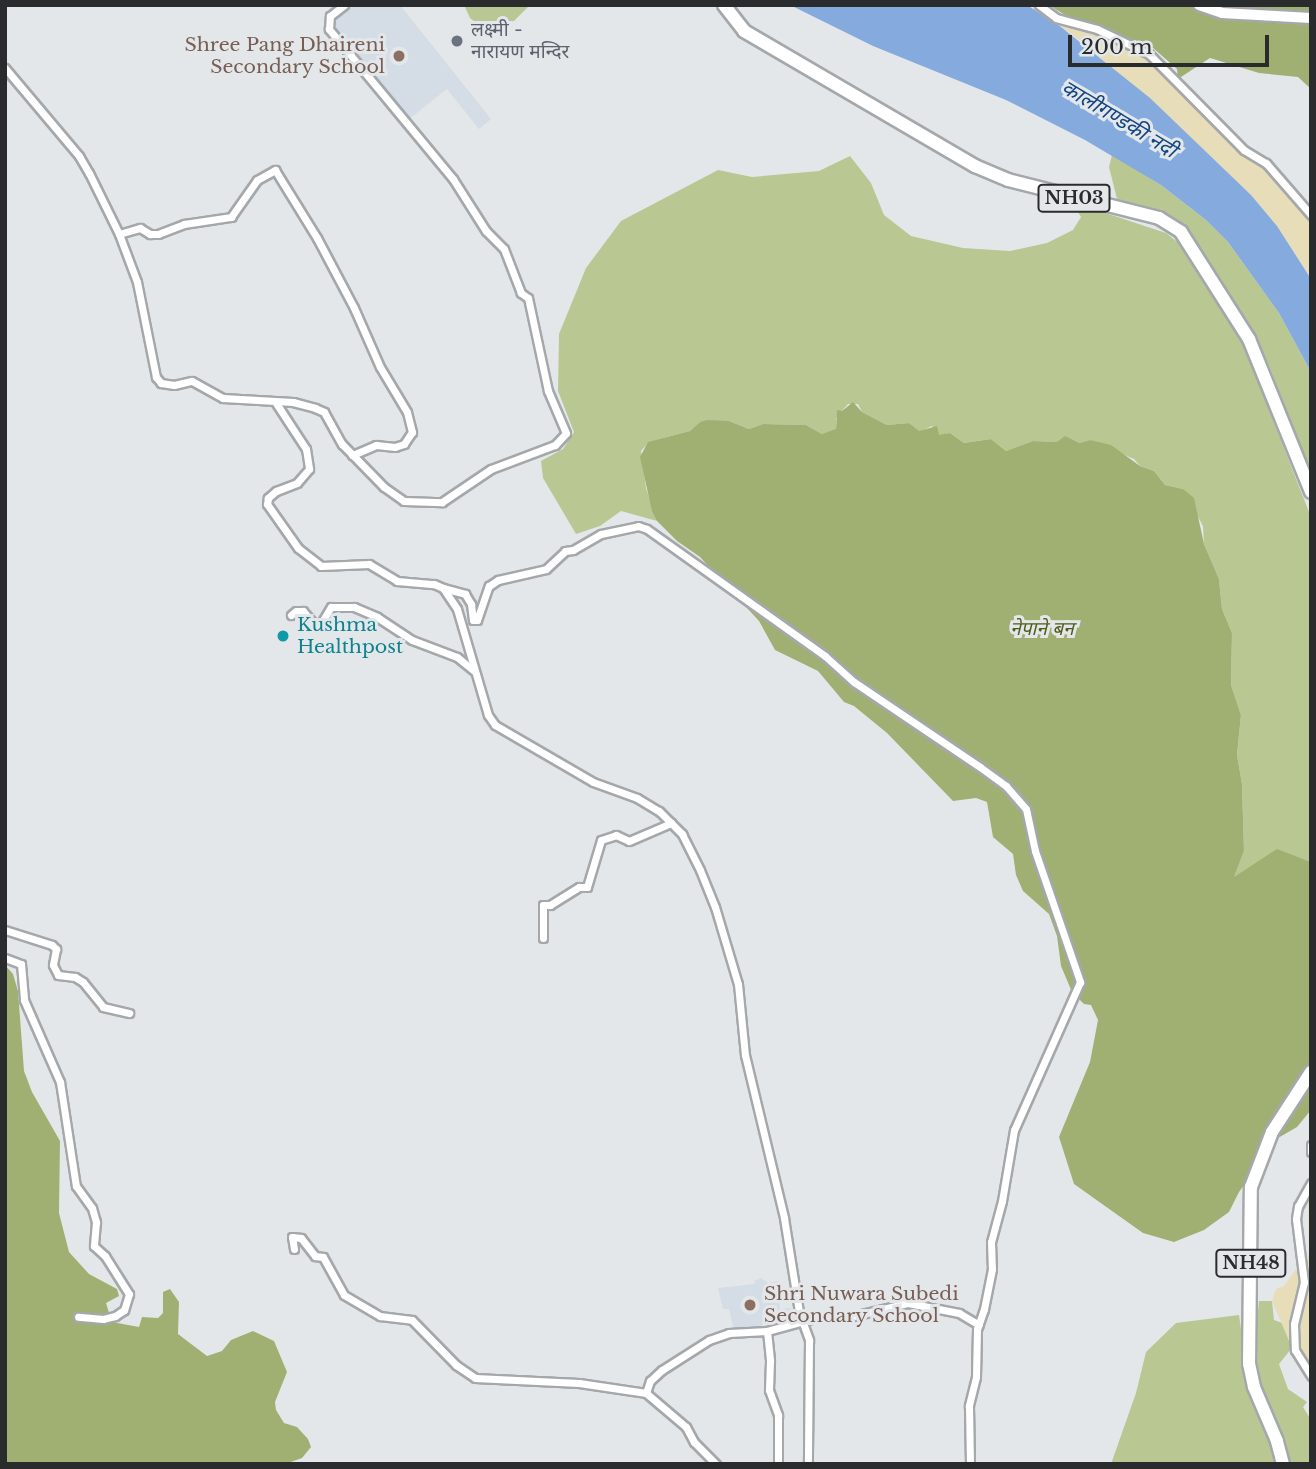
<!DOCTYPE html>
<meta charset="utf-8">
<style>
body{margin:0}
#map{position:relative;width:1316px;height:1469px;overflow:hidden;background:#e4e7ea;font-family:"Libre Baskerville","Noto Sans Devanagari",serif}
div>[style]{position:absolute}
.built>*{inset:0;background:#d4dce5}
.green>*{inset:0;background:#b9c793}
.forest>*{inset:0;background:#a0b073}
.sand>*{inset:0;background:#e7ddb8}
.water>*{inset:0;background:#85abde}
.roads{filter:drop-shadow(2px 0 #a5a8ab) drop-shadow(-2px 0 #a5a8ab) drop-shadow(0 2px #a5a8ab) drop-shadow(0 -2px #a5a8ab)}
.street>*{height:7px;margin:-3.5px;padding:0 3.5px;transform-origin:3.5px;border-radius:3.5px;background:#fff}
.secondary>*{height:10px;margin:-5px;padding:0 5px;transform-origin:5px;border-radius:5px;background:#fff}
.highway>*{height:12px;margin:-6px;padding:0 6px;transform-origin:6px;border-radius:6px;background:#fff}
.dots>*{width:19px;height:19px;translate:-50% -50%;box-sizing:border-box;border:4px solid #e4e7ea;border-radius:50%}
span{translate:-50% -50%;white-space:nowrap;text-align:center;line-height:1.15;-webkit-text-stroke:6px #e4e7ea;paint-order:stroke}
.shield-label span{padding:2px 5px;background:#e4e7ea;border:2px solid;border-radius:5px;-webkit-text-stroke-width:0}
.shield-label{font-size:18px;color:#2a2b2c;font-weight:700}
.worship-label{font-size:19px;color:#5b616d}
.left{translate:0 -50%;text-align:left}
.education-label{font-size:19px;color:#785e54}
.right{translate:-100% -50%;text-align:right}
.culture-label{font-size:19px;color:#0d838f}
.park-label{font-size:19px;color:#4f5c19;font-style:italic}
.water-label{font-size:21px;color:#124581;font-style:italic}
.frame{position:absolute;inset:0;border:7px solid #2a2b2c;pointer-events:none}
.scale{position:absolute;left:1068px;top:35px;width:201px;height:32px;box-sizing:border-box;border:4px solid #2a2b2c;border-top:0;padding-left:9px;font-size:21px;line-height:24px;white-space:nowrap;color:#2a2b2c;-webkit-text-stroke:5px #e4e7ea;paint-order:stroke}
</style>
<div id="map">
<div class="built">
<div style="clip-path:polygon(354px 5px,400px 5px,491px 119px,479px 129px,447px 89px,409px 119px,331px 23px)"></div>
<div style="clip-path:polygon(761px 1278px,768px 1283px,778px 1281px,780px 1309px,790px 1308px,797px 1312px,795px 1320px,734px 1330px,729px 1309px,723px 1309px,718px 1288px,755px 1284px,754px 1281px)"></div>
</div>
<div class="green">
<div style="clip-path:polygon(464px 5px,530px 5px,514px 21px,481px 27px,470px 18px)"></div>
<div style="clip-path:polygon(1112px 155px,1161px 185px,1206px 220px,1228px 242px,1279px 313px,1311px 372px,1311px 473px,1270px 368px,1248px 324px,1204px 253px,1176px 221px,1150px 209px,1117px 199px,1109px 167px)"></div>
<div style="clip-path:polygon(850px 156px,871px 183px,884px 215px,911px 236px,963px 248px,1010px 251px,1047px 243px,1073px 230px,1081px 217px,1072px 202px,1166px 233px,1180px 244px,1204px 279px,1241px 339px,1311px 517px,1311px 862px,1277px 850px,1233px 879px,1244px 851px,1242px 784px,1237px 755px,1241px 715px,1231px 685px,1232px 633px,1222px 609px,1219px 579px,1204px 544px,1203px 526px,1183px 489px,1165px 485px,1154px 471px,1140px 466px,1134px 459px,1090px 440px,1079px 443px,1033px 441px,1006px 451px,991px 439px,964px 443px,950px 433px,939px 436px,932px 426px,919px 432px,909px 423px,887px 425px,862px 412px,858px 404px,848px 404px,836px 418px,836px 430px,822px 434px,806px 425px,763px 424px,749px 429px,729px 421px,700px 422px,690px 431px,649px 442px,641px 451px,646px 488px,657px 521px,621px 511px,600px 526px,576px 534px,543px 478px,541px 461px,563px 449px,574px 432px,558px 391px,559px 334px,586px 268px,621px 221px,718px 170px,752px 177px,819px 171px)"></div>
<div style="clip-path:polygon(1259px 1301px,1272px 1301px,1274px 1320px,1285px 1324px,1292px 1348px,1279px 1364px,1288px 1389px,1307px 1402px,1303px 1407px,1311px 1420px,1311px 1464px,1288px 1464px,1253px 1362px)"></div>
<div style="clip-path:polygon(1239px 1315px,1244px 1350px,1278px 1464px,1111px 1464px,1136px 1393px,1146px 1352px,1176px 1323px)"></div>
</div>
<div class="forest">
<div style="clip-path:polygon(1049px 5px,1192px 5px,1238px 19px,1311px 23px,1311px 89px,1298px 77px,1259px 73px,1210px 58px,1178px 79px,1177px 69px,1152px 47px,1065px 15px)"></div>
<div style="clip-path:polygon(1212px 5px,1311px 5px,1311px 15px,1235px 10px)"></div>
<div style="clip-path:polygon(853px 402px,862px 412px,887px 425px,909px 423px,919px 431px,937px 426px,939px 435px,950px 433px,964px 443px,991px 439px,1006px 451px,1033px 441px,1057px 442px,1065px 436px,1079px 443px,1090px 440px,1111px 445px,1140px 466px,1154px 471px,1165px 485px,1183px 489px,1194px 498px,1204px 544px,1219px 579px,1222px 609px,1232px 633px,1231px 685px,1241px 715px,1237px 755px,1242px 784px,1244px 851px,1234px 877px,1277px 849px,1311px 862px,1311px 1110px,1297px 1127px,1278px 1138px,1239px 1192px,1229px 1212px,1204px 1230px,1174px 1242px,1143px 1233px,1074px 1184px,1059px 1137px,1090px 1062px,1098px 1020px,1091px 1005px,1084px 1004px,1072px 992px,1061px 966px,1057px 936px,1049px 914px,1023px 891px,1016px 875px,1013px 854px,993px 837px,987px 802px,976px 798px,953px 801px,887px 733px,854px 706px,844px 702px,818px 671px,775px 650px,759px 621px,700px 557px,677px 541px,657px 521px,652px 511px,640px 457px,648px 442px,690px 431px,700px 422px,707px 420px,729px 421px,749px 429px,763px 424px,806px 425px,822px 434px,836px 429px,837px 410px,842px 411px)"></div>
<div style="clip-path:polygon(5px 965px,13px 974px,18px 991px,24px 1071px,32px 1092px,60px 1141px,59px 1213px,69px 1252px,89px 1274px,117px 1289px,119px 1296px,106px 1303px,112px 1322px,139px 1327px,142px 1317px,158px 1318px,163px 1313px,163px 1292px,170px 1289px,179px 1302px,178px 1334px,207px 1356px,222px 1351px,231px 1340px,253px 1331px,274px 1341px,287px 1372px,275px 1402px,276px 1410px,284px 1423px,297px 1427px,308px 1439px,311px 1447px,302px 1458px,285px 1464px,5px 1464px)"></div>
</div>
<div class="sand">
<div style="clip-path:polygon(1061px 27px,1085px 29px,1145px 54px,1242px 152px,1266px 167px,1311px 218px,1311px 279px,1277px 226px,1251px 195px,1085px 44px)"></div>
<div style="clip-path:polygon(1311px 1194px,1311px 1366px,1292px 1348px,1272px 1301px,1276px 1289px,1284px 1286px,1296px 1269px,1306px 1264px,1309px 1253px,1308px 1202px)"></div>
</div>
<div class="water">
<div style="clip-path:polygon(790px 5px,1027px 5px,1061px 27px,1150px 98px,1251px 195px,1277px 226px,1311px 279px,1311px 372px,1279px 313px,1228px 242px,1206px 220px,1161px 185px,1085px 140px,1006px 100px,873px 46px)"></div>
</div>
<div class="roads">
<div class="street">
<div style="left:1039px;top:5px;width:21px;rotate:37deg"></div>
<div style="left:1056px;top:18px;width:42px;rotate:15deg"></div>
<div style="left:1097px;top:29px;width:58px;rotate:25.7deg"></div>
<div style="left:1149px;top:54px;width:135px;rotate:45.3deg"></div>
<div style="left:1244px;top:150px;width:26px;rotate:31deg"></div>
<div style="left:1266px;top:163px;width:69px;rotate:49.1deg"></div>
<div style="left:5px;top:68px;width:115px;rotate:49.9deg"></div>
<div style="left:79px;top:156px;width:20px;rotate:60deg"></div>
<div style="left:89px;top:173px;width:68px;rotate:63.8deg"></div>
<div style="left:119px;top:234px;width:51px;rotate:69.4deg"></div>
<div style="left:137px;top:282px;width:97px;rotate:78.7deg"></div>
<div style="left:156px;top:377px;width:8px;rotate:50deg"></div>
<div style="left:161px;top:383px;width:13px;rotate:9deg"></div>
<div style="left:174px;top:385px;width:18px;rotate:-13deg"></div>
<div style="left:192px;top:381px;width:35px;rotate:29deg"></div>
<div style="left:223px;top:398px;width:70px;rotate:3.3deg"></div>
<div style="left:293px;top:402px;width:23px;rotate:15deg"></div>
<div style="left:315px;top:408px;width:10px;rotate:24deg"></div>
<div style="left:324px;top:412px;width:37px;rotate:61deg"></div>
<div style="left:342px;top:444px;width:60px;rotate:45.7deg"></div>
<div style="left:384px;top:487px;width:24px;rotate:35deg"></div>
<div style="left:404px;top:501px;width:38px;rotate:2deg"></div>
<div style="left:442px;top:502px;width:59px;rotate:-34deg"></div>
<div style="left:491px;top:469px;width:68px;rotate:-20.6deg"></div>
<div style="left:555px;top:445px;width:16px;rotate:-47deg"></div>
<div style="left:566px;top:433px;width:46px;rotate:-113.2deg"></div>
<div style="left:548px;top:391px;width:95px;rotate:-102.1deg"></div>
<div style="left:528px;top:298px;width:9px;rotate:-144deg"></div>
<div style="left:521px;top:293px;width:47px;rotate:-111.1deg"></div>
<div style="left:504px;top:249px;width:25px;rotate:-135deg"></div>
<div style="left:486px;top:231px;width:62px;rotate:-122.4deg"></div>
<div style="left:453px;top:179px;width:195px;rotate:-129.6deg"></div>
<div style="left:329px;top:29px;width:13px;rotate:-86deg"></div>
<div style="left:330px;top:16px;width:18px;rotate:-38deg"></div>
<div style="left:119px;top:234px;width:22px;rotate:-16deg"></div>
<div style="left:140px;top:228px;width:12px;rotate:31deg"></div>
<div style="left:150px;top:234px;width:8px"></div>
<div style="left:158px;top:234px;width:28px;rotate:-21deg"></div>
<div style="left:184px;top:224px;width:48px;rotate:-8.5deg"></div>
<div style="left:231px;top:217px;width:45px;rotate:-54.9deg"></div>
<div style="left:257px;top:180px;width:21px;rotate:-29deg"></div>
<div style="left:275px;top:170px;width:80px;rotate:58.3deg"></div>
<div style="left:317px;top:238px;width:79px;rotate:62.1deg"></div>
<div style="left:354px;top:308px;width:64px;rotate:66.2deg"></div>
<div style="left:380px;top:367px;width:52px;rotate:59deg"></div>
<div style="left:407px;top:412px;width:21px;rotate:76deg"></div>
<div style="left:412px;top:432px;width:14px;rotate:124deg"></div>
<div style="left:404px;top:444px;width:9px;rotate:162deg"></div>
<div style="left:395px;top:447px;width:19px;rotate:-174deg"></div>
<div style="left:376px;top:445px;width:26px;rotate:157deg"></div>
<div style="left:276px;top:403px;width:55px;rotate:56.9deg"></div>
<div style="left:306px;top:449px;width:20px;rotate:81deg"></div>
<div style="left:309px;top:469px;width:18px;rotate:131deg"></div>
<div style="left:297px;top:483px;width:22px;rotate:159deg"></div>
<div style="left:276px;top:491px;width:11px;rotate:139deg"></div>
<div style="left:268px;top:498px;width:6px;rotate:99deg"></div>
<div style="left:267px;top:504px;width:54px;rotate:54.8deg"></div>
<div style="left:298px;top:548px;width:29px;rotate:38deg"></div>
<div style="left:321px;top:566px;width:48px;rotate:-2.4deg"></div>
<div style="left:369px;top:564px;width:33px;rotate:31deg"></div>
<div style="left:397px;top:581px;width:37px;rotate:5deg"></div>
<div style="left:434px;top:584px;width:10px;rotate:24deg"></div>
<div style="left:443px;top:588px;width:25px;rotate:56deg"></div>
<div style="left:457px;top:609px;width:110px;rotate:73.7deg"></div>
<div style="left:488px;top:715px;width:12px;rotate:55deg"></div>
<div style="left:495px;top:725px;width:113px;rotate:30.2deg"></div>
<div style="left:593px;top:782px;width:47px;rotate:20deg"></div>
<div style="left:637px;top:798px;width:26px;rotate:31deg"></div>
<div style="left:659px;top:811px;width:33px;rotate:45deg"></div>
<div style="left:682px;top:834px;width:40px;rotate:63.4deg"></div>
<div style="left:700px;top:870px;width:40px;rotate:68deg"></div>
<div style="left:715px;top:907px;width:80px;rotate:73.4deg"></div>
<div style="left:738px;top:984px;width:71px;rotate:84.4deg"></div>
<div style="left:745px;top:1055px;width:168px;rotate:76.5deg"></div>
<div style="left:784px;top:1218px;width:95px;rotate:80.9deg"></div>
<div style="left:799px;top:1312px;width:30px;rotate:70deg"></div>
<div style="left:809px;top:1340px;width:124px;rotate:90.5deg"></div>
<div style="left:443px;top:588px;width:23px;rotate:15deg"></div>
<div style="left:465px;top:594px;width:12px;rotate:59deg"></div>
<div style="left:471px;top:604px;width:16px;rotate:83deg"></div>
<div style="left:473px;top:620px;width:4px"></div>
<div style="left:477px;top:620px;width:36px;rotate:-71deg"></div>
<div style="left:489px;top:586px;width:11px;rotate:-34deg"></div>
<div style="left:498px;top:580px;width:49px;rotate:-12.9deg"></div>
<div style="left:546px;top:569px;width:26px;rotate:-43deg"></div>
<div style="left:565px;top:551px;width:8px;rotate:-7deg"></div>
<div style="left:573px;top:550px;width:32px;rotate:-30deg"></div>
<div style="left:601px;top:534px;width:38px;rotate:-12deg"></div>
<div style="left:638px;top:526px;width:9px;rotate:18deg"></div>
<div style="left:647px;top:529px;width:219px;rotate:35.5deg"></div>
<div style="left:825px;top:656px;width:39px;rotate:42deg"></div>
<div style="left:854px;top:682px;width:152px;rotate:34deg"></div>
<div style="left:980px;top:767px;width:32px;rotate:36deg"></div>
<div style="left:1006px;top:786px;width:30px;rotate:49deg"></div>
<div style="left:1026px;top:809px;width:43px;rotate:77.9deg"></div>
<div style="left:1035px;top:851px;width:139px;rotate:71deg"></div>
<div style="left:1080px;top:982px;width:162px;rotate:114deg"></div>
<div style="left:1014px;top:1130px;width:72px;rotate:99.6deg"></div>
<div style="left:1002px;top:1201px;width:42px;rotate:105deg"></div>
<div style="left:991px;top:1242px;width:27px;rotate:88deg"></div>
<div style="left:992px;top:1269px;width:41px;rotate:101.3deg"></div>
<div style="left:984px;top:1309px;width:21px;rotate:109deg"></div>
<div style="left:977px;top:1329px;width:48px;rotate:91.2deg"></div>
<div style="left:976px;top:1377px;width:30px;rotate:104deg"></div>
<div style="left:969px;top:1406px;width:58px;rotate:89deg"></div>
<div style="left:291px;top:615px;width:6px;rotate:-39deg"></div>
<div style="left:296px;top:611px;width:7px"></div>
<div style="left:303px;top:611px;width:16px;rotate:50deg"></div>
<div style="left:313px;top:623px;width:7px;rotate:16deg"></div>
<div style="left:320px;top:625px;width:21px;rotate:-59deg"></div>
<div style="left:331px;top:607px;width:23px"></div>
<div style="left:354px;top:607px;width:25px;rotate:23deg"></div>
<div style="left:377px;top:617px;width:42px;rotate:33.3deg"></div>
<div style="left:412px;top:640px;width:48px;rotate:20.7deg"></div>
<div style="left:457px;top:657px;width:22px;rotate:39deg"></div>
<div style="left:5px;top:930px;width:49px;rotate:17.7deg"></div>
<div style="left:52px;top:945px;width:6px;rotate:45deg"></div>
<div style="left:56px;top:949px;width:16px;rotate:101deg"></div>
<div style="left:53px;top:965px;width:11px;rotate:63deg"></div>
<div style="left:58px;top:975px;width:17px;rotate:7deg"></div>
<div style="left:75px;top:977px;width:9px;rotate:32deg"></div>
<div style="left:83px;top:982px;width:32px;rotate:51deg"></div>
<div style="left:103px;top:1007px;width:27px;rotate:13deg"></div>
<div style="left:543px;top:938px;width:33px;rotate:-90deg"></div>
<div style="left:543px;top:905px;width:7px"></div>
<div style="left:550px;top:905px;width:34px;rotate:-32deg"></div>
<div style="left:579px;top:887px;width:8px"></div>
<div style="left:587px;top:887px;width:49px;rotate:-73.4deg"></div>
<div style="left:601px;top:840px;width:16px;rotate:-18deg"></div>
<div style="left:616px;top:835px;width:14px;rotate:25deg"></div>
<div style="left:629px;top:841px;width:46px;rotate:-23.2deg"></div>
<div style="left:5px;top:958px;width:17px;rotate:21deg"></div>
<div style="left:21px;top:964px;width:36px;rotate:85deg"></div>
<div style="left:24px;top:1000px;width:90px;rotate:66.3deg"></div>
<div style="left:60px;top:1082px;width:105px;rotate:81.3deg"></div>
<div style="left:76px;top:1186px;width:27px;rotate:54deg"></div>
<div style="left:92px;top:1208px;width:15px;rotate:74deg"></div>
<div style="left:96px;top:1222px;width:24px;rotate:95deg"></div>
<div style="left:94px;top:1246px;width:15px;rotate:42deg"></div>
<div style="left:105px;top:1256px;width:45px;rotate:57.7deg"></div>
<div style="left:129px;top:1294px;width:17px;rotate:107deg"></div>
<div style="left:124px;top:1310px;width:11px;rotate:146deg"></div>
<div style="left:115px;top:1316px;width:12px;rotate:166deg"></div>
<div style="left:103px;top:1319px;width:25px;rotate:-175deg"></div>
<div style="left:1311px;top:1145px;width:7px;rotate:90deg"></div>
<div style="left:1311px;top:1183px;width:26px;rotate:119deg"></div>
<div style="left:1298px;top:1206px;width:13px;rotate:99deg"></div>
<div style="left:1296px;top:1219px;width:64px;rotate:82.8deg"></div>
<div style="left:1304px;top:1282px;width:43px;rotate:103.4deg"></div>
<div style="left:1294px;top:1324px;width:26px;rotate:88deg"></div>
<div style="left:1295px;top:1350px;width:31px;rotate:58deg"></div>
<div style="left:294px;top:1249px;width:12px;rotate:-99deg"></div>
<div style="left:292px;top:1237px;width:9px;rotate:6deg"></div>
<div style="left:301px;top:1238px;width:23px;rotate:52deg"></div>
<div style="left:315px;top:1256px;width:8px;rotate:7deg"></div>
<div style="left:323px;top:1257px;width:43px;rotate:61.1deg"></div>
<div style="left:344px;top:1295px;width:42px;rotate:30.3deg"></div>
<div style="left:380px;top:1316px;width:32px;rotate:7deg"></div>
<div style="left:412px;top:1320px;width:63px;rotate:45.6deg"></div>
<div style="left:456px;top:1365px;width:23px;rotate:34deg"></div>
<div style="left:475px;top:1378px;width:104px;rotate:2.8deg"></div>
<div style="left:579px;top:1383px;width:68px;rotate:8.5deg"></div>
<div style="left:646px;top:1393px;width:13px;rotate:-72deg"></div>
<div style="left:650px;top:1381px;width:16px;rotate:-43deg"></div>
<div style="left:662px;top:1370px;width:56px;rotate:-32.6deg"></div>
<div style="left:709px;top:1340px;width:21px;rotate:-19deg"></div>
<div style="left:729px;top:1333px;width:38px;rotate:-3deg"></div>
<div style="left:767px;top:1331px;width:50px;rotate:-15.2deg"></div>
<div style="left:815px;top:1318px;width:30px"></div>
<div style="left:845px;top:1318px;width:65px;rotate:-13.4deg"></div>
<div style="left:908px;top:1303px;width:52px;rotate:11.1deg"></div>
<div style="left:959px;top:1313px;width:23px;rotate:31deg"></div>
<div style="left:767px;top:1331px;width:30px;rotate:84deg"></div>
<div style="left:770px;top:1361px;width:29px;rotate:92deg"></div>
<div style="left:769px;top:1390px;width:27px;rotate:70deg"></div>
<div style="left:778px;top:1415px;width:49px;rotate:90deg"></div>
<div style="left:646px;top:1393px;width:52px;rotate:40.4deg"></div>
<div style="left:686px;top:1427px;width:17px;rotate:62deg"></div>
<div style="left:694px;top:1442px;width:31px;rotate:45deg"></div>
</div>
<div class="secondary">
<div style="left:1199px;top:5px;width:24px;rotate:19deg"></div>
<div style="left:1222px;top:13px;width:89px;rotate:3.2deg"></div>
</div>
<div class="highway">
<div style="left:724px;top:5px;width:33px;rotate:52deg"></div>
<div style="left:744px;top:31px;width:268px;rotate:30.3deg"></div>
<div style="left:975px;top:166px;width:36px;rotate:23deg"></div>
<div style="left:1008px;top:180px;width:156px;rotate:14.1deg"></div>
<div style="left:1159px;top:218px;width:26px;rotate:32deg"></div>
<div style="left:1181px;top:232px;width:127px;rotate:57.6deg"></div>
<div style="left:1249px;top:339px;width:165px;rotate:67.9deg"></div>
<div style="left:1283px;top:1464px;width:24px;rotate:-105deg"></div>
<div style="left:1277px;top:1441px;width:59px;rotate:-113.1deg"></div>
<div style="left:1254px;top:1387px;width:24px;rotate:-102deg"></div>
<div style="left:1249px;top:1364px;width:177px;rotate:-89.4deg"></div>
<div style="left:1251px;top:1187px;width:59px;rotate:-69.1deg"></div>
<div style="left:1272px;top:1132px;width:72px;rotate:-57deg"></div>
</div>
</div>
<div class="dots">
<div style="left:457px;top:41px;background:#6b7280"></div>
<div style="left:399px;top:56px;background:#8d6e63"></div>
<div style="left:283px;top:636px;background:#0f9aa8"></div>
<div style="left:750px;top:1305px;background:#8d6e63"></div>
</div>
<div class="shield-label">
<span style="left:1074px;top:198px">NH03</span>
<span style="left:1251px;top:1263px">NH48</span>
</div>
<div class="worship-label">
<span class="left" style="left:471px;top:41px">लक्ष्मी -<br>नारायण मन्दिर</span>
</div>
<div class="education-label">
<span class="right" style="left:385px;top:56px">Shree Pang Dhaireni<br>Secondary School</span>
<span class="left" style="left:764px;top:1305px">Shri Nuwara Subedi<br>Secondary School</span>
</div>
<div class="culture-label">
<span class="left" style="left:297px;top:636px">Kushma<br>Healthpost</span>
</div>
<div class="park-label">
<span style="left:1042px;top:629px">नेपाने बन</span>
</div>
<div class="water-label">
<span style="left:1119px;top:119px;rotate:31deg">कालीगण्डकी नदी</span>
</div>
<div class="frame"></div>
<div class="scale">200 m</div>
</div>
